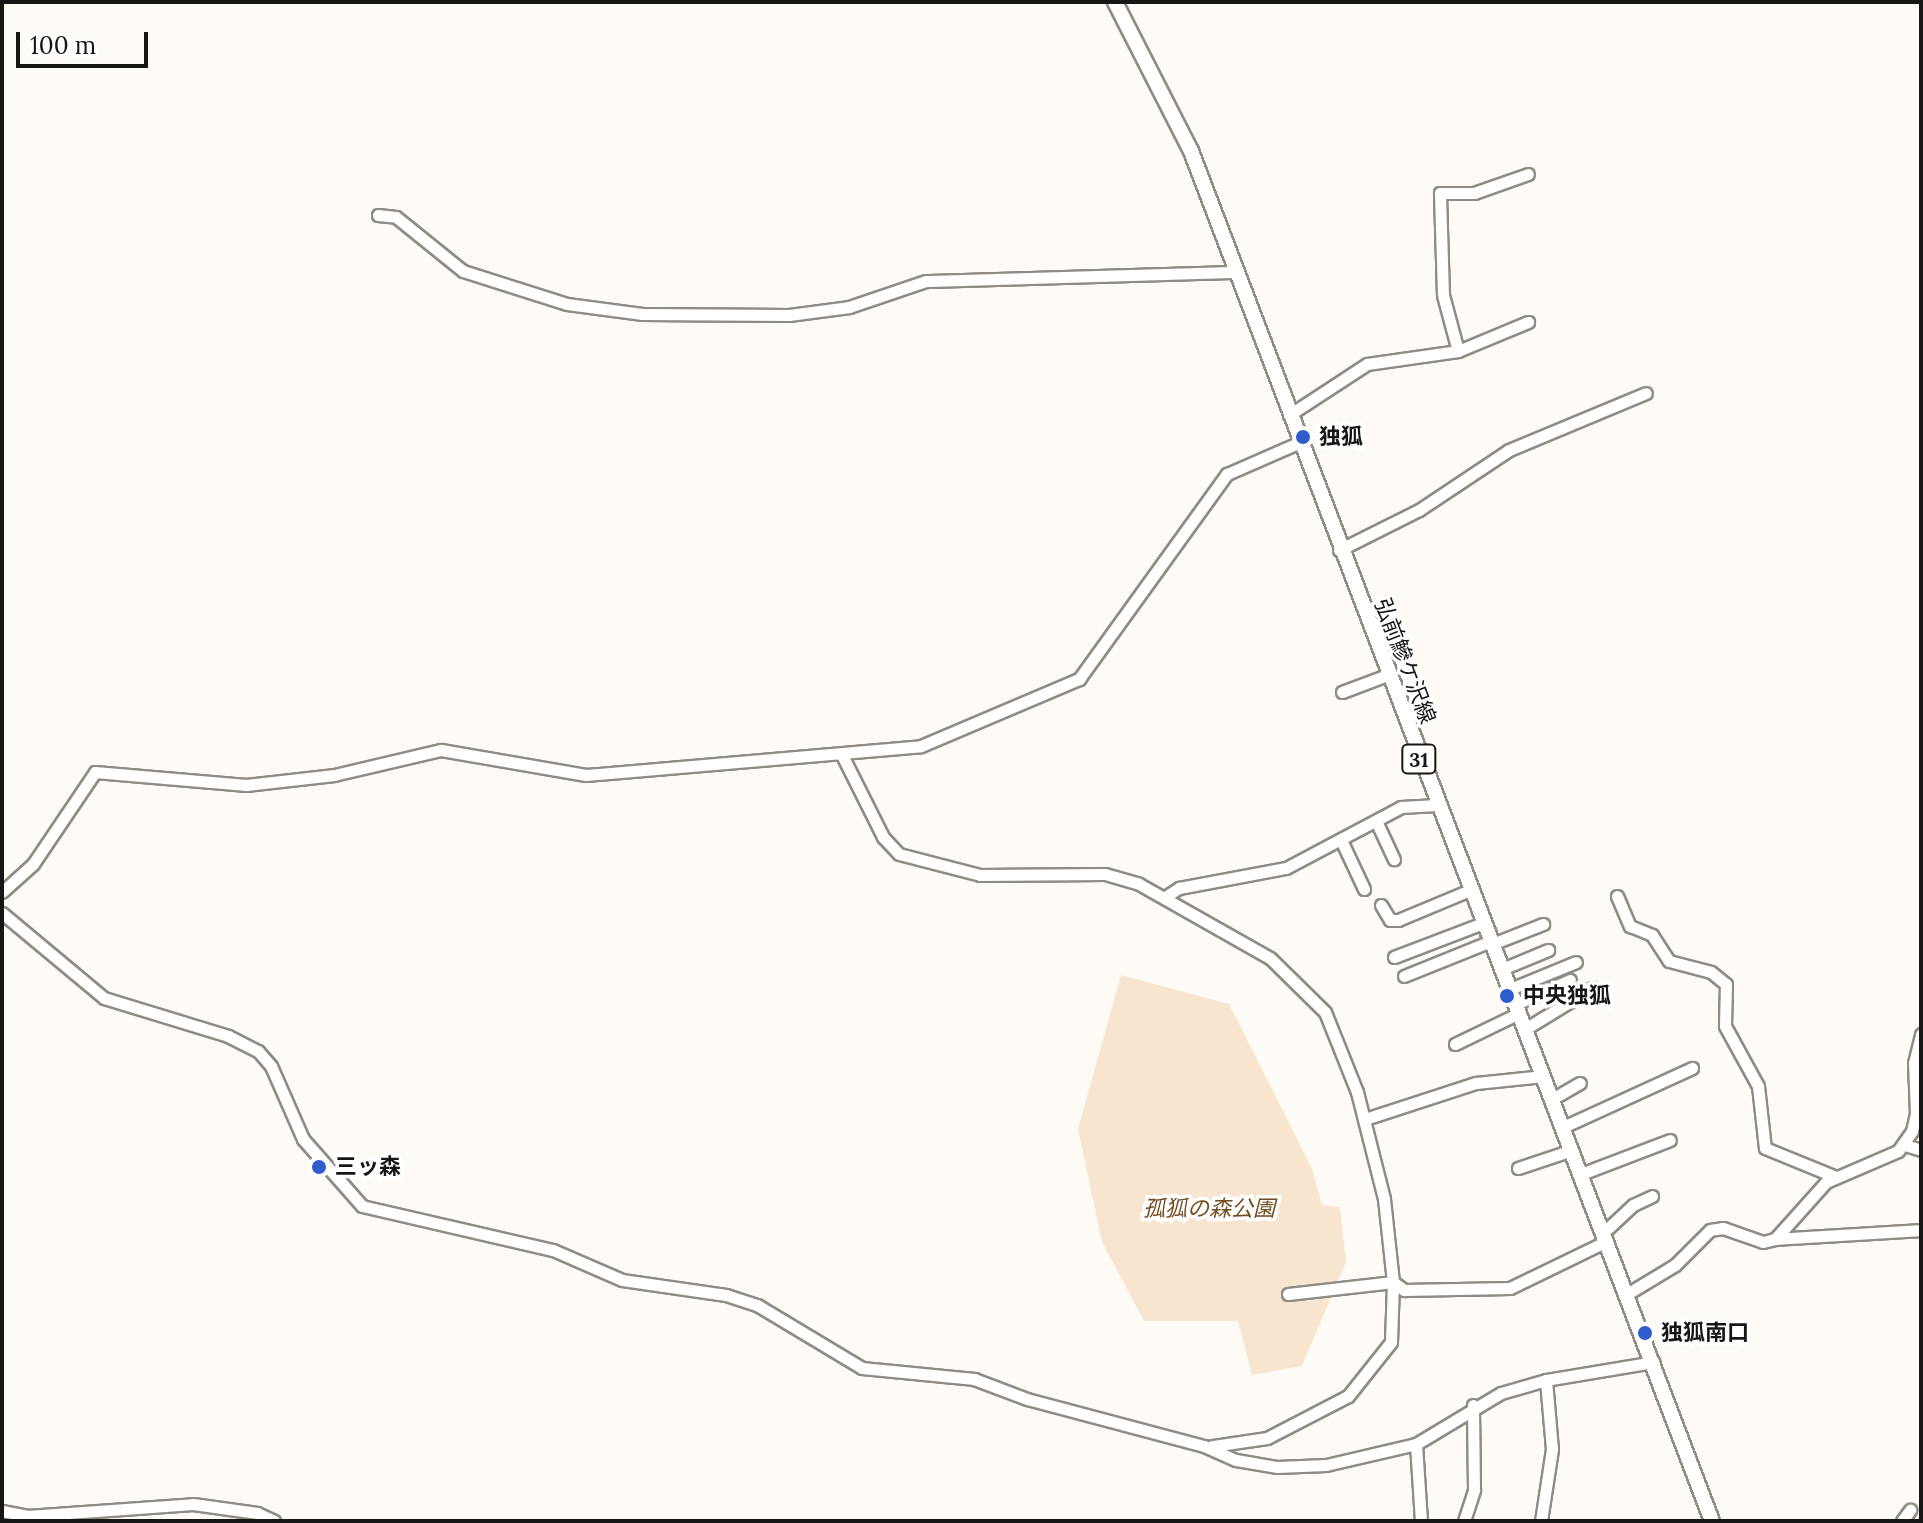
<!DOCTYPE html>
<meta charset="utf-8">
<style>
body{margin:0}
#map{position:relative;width:1923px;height:1523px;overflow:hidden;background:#fefbf7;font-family:Lora,"Noto Sans JP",serif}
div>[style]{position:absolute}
.green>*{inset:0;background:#f8e5cf}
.roads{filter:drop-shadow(2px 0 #8f8b86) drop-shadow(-2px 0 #8f8b86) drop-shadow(0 2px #8f8b86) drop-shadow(0 -2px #8f8b86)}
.minor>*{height:11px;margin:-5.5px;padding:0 5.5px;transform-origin:5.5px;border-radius:5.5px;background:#fff}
.major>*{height:14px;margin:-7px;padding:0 7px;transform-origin:7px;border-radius:7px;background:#fff}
.dots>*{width:22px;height:22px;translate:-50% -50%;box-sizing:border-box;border:4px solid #fff;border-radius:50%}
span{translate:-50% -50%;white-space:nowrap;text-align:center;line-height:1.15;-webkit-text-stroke:7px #fff;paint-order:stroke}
.shield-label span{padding:2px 6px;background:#fff;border:2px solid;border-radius:6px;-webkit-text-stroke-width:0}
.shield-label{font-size:20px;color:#171614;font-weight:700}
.poi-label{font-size:22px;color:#171614;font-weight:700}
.left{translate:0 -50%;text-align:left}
.street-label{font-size:22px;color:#171614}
.park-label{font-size:22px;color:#714d1f;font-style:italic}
.frame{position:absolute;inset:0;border:4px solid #171614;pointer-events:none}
.scale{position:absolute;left:16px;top:32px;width:132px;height:36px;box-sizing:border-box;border:4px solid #171614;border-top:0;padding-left:10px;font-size:24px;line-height:28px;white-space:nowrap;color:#171614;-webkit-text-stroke:6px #fff;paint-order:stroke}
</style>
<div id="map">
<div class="green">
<div style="clip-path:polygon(1121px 975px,1229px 1004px,1312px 1169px,1322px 1205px,1340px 1207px,1346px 1262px,1302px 1366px,1252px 1375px,1238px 1321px,1144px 1321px,1102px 1242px,1078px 1129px)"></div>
</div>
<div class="roads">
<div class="minor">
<div style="left:378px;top:215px;width:18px;rotate:6deg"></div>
<div style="left:396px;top:217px;width:86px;rotate:38.9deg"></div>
<div style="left:463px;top:271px;width:109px;rotate:17.6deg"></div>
<div style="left:567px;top:304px;width:76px;rotate:7.6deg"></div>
<div style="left:642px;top:314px;width:147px;rotate:0.4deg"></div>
<div style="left:789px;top:315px;width:61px;rotate:-7.6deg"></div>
<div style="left:849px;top:307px;width:81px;rotate:-18.7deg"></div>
<div style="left:926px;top:281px;width:309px;rotate:-1.7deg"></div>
<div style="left:1458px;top:351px;width:58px;rotate:-105deg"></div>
<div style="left:1443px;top:295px;width:102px;rotate:-91.7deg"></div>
<div style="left:1440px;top:193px;width:34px"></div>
<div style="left:1474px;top:193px;width:57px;rotate:-19.4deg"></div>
<div style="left:1289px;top:415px;width:93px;rotate:-33.2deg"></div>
<div style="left:1367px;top:364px;width:92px;rotate:-8.1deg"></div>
<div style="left:1458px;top:351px;width:76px;rotate:-22.5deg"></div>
<div style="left:1339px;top:550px;width:89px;rotate:-26.6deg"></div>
<div style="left:1419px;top:510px;width:108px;rotate:-33.7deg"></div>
<div style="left:1509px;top:450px;width:148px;rotate:-22.6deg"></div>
<div style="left:1342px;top:692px;width:48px;rotate:-20.7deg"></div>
<div style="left:842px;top:755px;width:92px;rotate:63.4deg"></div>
<div style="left:883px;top:837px;width:23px;rotate:47deg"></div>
<div style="left:899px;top:854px;width:84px;rotate:14.5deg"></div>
<div style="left:980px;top:875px;width:125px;rotate:-0.5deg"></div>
<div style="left:1105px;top:874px;width:35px;rotate:16deg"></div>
<div style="left:1139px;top:884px;width:150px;rotate:29.5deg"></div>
<div style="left:1270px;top:958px;width:77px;rotate:44.5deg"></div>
<div style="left:1325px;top:1012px;width:86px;rotate:68.2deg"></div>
<div style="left:1357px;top:1092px;width:110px;rotate:75.8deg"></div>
<div style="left:1384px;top:1199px;width:83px;rotate:83.8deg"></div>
<div style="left:1393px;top:1282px;width:60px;rotate:91.9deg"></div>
<div style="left:1391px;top:1342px;width:69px;rotate:128.5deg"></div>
<div style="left:1348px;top:1396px;width:91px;rotate:152.6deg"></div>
<div style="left:1267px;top:1438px;width:56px;rotate:171.7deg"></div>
<div style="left:1377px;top:823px;width:40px;rotate:65deg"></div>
<div style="left:1342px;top:842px;width:52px;rotate:64.9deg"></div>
<div style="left:2px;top:892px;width:42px;rotate:-42.1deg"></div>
<div style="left:33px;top:864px;width:111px;rotate:-56deg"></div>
<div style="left:95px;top:772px;width:152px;rotate:4.9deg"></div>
<div style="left:246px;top:785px;width:89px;rotate:-6.5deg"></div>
<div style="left:334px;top:775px;width:110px;rotate:-13.2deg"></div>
<div style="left:441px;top:750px;width:147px;rotate:9.8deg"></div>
<div style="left:586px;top:775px;width:336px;rotate:-4.9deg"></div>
<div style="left:921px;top:746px;width:172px;rotate:-23deg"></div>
<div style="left:1079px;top:679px;width:253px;rotate:-54.2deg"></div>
<div style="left:1227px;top:474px;width:77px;rotate:-23.6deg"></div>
<div style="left:1617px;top:896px;width:33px;rotate:67deg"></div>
<div style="left:1630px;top:926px;width:24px;rotate:22deg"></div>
<div style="left:1652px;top:935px;width:31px;rotate:57deg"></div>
<div style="left:1669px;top:961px;width:43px;rotate:14.7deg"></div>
<div style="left:1711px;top:972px;width:19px;rotate:39deg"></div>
<div style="left:1726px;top:984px;width:42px;rotate:91.4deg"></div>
<div style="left:1725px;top:1026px;width:68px;rotate:61.2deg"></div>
<div style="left:1758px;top:1086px;width:62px;rotate:83.6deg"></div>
<div style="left:1765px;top:1148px;width:77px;rotate:22.2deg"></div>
<div style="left:1165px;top:897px;width:17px;rotate:-33deg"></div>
<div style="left:1179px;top:888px;width:109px;rotate:-10.6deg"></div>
<div style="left:1286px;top:868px;width:130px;rotate:-27.9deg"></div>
<div style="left:1401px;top:807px;width:36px;rotate:-3deg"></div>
<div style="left:1381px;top:905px;width:17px;rotate:59deg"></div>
<div style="left:1390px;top:920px;width:8px"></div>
<div style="left:1398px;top:920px;width:78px;rotate:-22.6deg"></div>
<div style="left:2px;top:913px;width:133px;rotate:39.8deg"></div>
<div style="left:104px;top:998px;width:130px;rotate:17deg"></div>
<div style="left:228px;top:1036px;width:34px;rotate:27deg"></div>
<div style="left:258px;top:1051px;width:20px;rotate:49deg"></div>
<div style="left:271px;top:1066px;width:80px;rotate:66.3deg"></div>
<div style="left:303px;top:1139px;width:89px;rotate:48.6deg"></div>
<div style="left:362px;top:1206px;width:196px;rotate:13deg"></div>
<div style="left:553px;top:1250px;width:75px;rotate:23.5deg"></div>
<div style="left:622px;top:1280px;width:105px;rotate:8.2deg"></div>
<div style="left:726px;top:1295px;width:33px;rotate:18deg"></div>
<div style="left:757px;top:1305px;width:122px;rotate:31deg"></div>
<div style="left:862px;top:1368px;width:113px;rotate:5.6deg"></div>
<div style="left:974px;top:1379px;width:57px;rotate:20.7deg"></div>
<div style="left:1027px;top:1399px;width:183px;rotate:14.9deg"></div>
<div style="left:1204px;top:1446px;width:35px;rotate:24deg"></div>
<div style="left:1236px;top:1460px;width:42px;rotate:9.7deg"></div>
<div style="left:1277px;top:1467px;width:49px;rotate:-2.3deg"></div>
<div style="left:1326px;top:1465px;width:92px;rotate:-13.1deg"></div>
<div style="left:1416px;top:1444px;width:99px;rotate:-31deg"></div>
<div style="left:1501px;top:1393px;width:47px;rotate:-16.1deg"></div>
<div style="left:1546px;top:1380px;width:109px;rotate:-9.5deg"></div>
<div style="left:1492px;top:944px;width:55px;rotate:-21.4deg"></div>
<div style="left:1394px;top:957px;width:95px;rotate:-20.9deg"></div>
<div style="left:1502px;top:969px;width:50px;rotate:-22.4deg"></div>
<div style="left:1404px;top:976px;width:94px;rotate:-21.9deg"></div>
<div style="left:1510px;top:989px;width:71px;rotate:-22.2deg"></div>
<div style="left:1516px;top:1004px;width:59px;rotate:-24deg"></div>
<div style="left:1525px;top:1029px;width:79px;rotate:-31.5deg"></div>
<div style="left:1455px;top:1044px;width:71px;rotate:-25.8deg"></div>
<div style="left:1552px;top:1099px;width:32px;rotate:-30deg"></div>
<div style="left:1365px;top:1119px;width:117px;rotate:-18deg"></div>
<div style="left:1476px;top:1083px;width:68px;rotate:-5.9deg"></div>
<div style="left:1563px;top:1127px;width:142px;rotate:-24.6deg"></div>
<div style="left:1905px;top:1145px;width:17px;rotate:17deg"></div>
<div style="left:1518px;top:1168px;width:57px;rotate:-18.4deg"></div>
<div style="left:1581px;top:1174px;width:95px;rotate:-20.9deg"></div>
<div style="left:1604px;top:1232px;width:40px;rotate:-43deg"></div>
<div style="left:1633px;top:1205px;width:21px;rotate:-25deg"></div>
<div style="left:1775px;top:1239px;width:146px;rotate:-3.5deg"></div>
<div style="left:1288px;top:1294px;width:106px;rotate:-6.5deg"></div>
<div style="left:1393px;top:1282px;width:14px;rotate:36deg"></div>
<div style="left:1404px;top:1290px;width:106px;rotate:-1.1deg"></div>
<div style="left:1510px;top:1288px;width:108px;rotate:-25.9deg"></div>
<div style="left:1627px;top:1294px;width:56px;rotate:-31.1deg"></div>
<div style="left:1675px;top:1265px;width:49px;rotate:-45deg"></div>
<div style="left:1710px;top:1230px;width:13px;rotate:-9deg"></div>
<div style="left:1723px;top:1228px;width:42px;rotate:19.3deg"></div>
<div style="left:1763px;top:1242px;width:12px;rotate:-14deg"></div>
<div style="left:1775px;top:1239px;width:76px;rotate:-48.2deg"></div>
<div style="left:1826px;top:1182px;width:78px;rotate:-23.3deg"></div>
<div style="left:1898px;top:1151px;width:24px;rotate:-55deg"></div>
<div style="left:1912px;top:1131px;width:17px;rotate:-77deg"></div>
<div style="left:1916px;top:1114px;width:51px;rotate:-92.2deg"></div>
<div style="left:1914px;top:1063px;width:30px;rotate:-76deg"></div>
<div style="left:1416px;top:1444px;width:77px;rotate:86.3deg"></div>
<div style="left:2px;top:1511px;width:25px;rotate:11deg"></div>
<div style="left:27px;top:1516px;width:166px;rotate:-4.1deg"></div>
<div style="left:193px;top:1504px;width:65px;rotate:8deg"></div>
<div style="left:257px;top:1513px;width:19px;rotate:25deg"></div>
<div style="left:1464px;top:1521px;width:33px;rotate:-72deg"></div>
<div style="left:1474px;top:1490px;width:85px;rotate:-90.7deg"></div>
<div style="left:1541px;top:1521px;width:73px;rotate:-81.3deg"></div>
<div style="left:1552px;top:1449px;width:69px;rotate:-95deg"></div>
<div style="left:1902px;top:1521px;width:14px;rotate:-54deg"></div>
</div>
<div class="major">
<div style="left:1115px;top:2px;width:167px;rotate:63deg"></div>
<div style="left:1191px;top:151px;width:1466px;rotate:69.18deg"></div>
</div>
</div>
<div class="dots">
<div style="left:1303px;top:437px;background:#2f5bcb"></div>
<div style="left:1507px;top:996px;background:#2f5bcb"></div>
<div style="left:319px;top:1167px;background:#2f5bcb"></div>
<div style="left:1645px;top:1333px;background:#2f5bcb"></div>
</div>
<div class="shield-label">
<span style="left:1419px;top:759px">31</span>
</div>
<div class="poi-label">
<span class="left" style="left:1319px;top:437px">独狐</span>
<span class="left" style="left:1523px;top:996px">中央独狐</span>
<span class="left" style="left:335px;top:1167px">三ッ森</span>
<span class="left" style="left:1661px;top:1333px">独狐南口</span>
</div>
<div class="street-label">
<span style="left:1405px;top:661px;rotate:69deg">弘前鰺ケ沢線</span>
</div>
<div class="park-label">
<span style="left:1209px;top:1209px">孤狐の森公園</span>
</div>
<div class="frame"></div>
<div class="scale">100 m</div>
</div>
